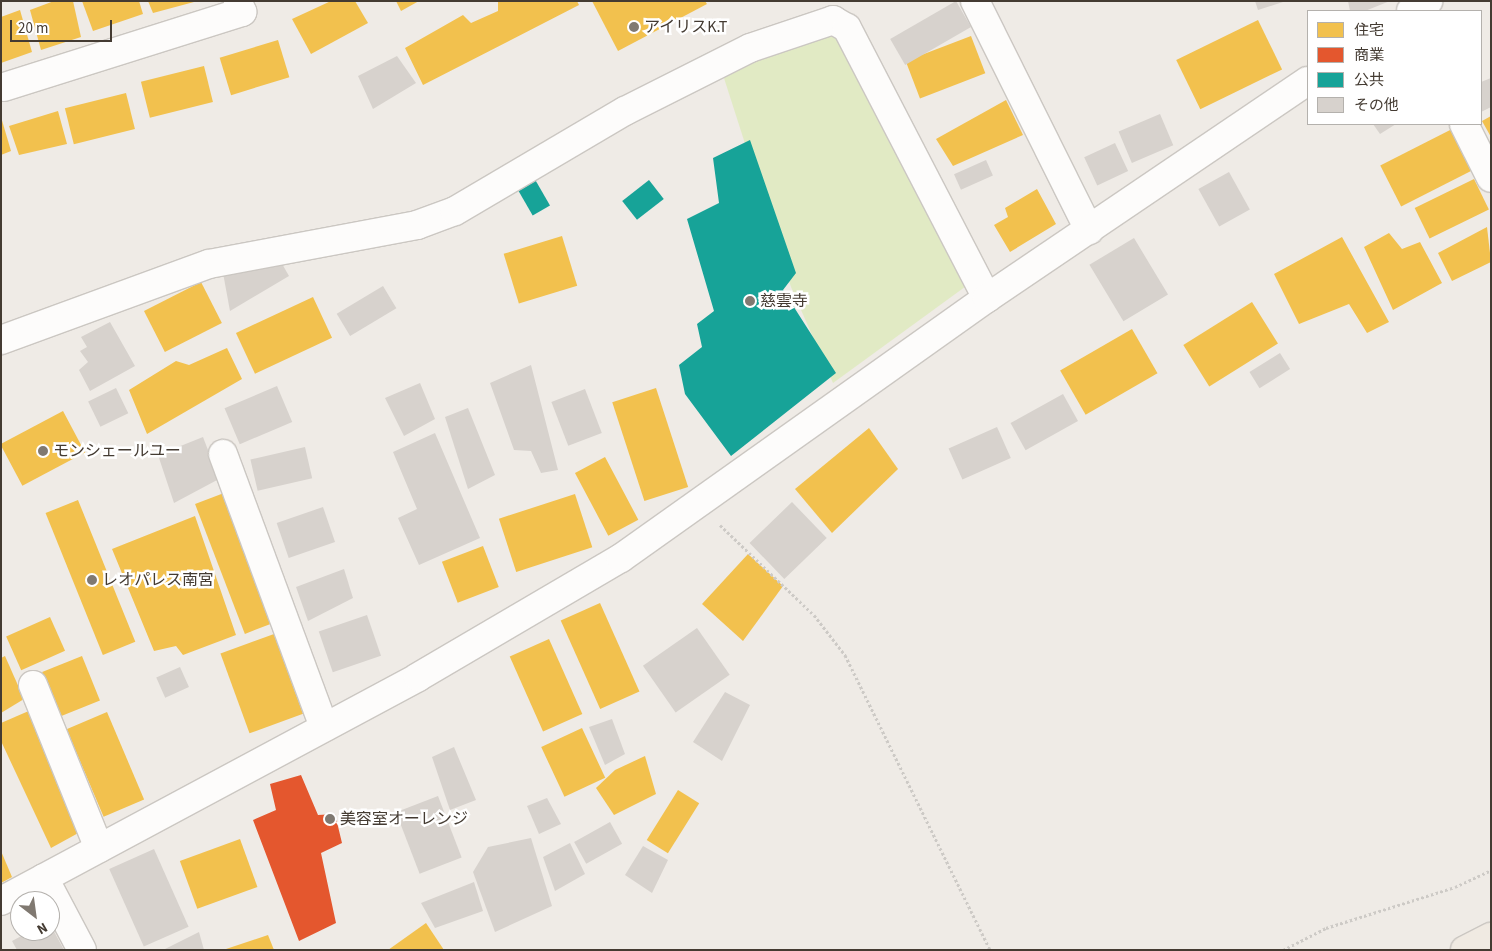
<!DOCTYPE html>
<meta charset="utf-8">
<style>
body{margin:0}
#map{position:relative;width:1492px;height:951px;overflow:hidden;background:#efebe6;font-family:"Source Sans 3","Noto Sans JP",sans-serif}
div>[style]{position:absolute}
.green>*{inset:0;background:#e1eac4}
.homes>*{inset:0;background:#f2c14e;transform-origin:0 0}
.shops>*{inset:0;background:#e4572e}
.public>*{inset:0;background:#17a398;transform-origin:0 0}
.building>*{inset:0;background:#d7d2cd;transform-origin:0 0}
.path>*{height:3px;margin-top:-1.5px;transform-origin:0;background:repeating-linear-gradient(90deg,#cdcac6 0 2.5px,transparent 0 5px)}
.roads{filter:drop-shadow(1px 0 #cbc7c2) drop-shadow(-1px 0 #cbc7c2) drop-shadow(0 1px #cbc7c2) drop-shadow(0 -1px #cbc7c2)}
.minor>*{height:28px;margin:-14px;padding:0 14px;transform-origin:14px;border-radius:14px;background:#fdfcfb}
.primary>*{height:28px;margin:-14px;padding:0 14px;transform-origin:14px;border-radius:14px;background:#f0eae2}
.dots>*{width:14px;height:14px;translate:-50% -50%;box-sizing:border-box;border:2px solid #fff;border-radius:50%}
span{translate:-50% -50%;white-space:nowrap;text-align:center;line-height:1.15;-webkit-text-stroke:5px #fff;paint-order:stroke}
.poi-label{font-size:16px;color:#443b32}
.left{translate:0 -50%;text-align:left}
.frame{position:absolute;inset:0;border:2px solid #443b32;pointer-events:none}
.legend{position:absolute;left:1307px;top:10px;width:175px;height:115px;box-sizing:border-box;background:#fff;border:1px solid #b4b1ad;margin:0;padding:6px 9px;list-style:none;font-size:15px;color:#443b32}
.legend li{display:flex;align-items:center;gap:10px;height:25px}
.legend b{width:25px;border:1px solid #b4b1ad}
.north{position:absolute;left:10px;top:891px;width:50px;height:50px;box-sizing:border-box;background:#fff;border:1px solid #b4b1ad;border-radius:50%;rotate:150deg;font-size:14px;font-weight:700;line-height:20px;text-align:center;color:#443b32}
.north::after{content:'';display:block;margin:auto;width:18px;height:22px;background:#807971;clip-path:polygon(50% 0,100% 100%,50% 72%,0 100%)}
.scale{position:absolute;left:10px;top:20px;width:102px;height:22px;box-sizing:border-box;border:2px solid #443b32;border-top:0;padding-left:6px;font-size:15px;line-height:18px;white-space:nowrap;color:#443b32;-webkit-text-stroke:4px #fff;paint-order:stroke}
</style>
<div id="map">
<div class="green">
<div style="clip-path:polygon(827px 32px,844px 42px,969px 284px,833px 383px,791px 287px,723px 75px)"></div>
</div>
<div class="homes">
<div style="clip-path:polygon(54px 1px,73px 1px,81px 37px,41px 50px,30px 10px)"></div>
<div style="clip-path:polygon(82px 1px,139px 1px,143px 14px,93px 31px)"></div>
<div style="clip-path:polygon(148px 1px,194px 1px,194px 2px,153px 13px)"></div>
<div style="clip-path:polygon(331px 1px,355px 1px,368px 23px,311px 54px,292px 19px)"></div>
<div style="clip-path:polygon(396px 1px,419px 1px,401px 11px)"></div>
<div style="clip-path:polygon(498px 1px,577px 1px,579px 5px,423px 85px,405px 48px,463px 15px,471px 23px,498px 11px)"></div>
<div style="clip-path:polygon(592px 1px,705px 1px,707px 4px,618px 51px)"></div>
<div style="clip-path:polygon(20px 10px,32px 52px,1px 63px,1px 17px)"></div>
<div style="left:1258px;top:20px;width:55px;height:91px;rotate:64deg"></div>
<div style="left:971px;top:36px;width:40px;height:70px;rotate:69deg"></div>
<div style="left:278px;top:40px;width:39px;height:61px;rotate:73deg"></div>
<div style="left:204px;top:66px;width:37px;height:65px;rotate:76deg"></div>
<div style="left:126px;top:93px;width:37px;height:63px;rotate:76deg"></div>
<div style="clip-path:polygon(1006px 100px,1023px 135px,953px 166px,936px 139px)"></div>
<div style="clip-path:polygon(58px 111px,67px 144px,19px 155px,9px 126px)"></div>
<div style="clip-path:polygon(1491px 116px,1491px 137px,1482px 121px)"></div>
<div style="clip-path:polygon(1px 117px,11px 151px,1px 155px)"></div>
<div style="left:1456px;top:127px;width:46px;height:85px;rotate:63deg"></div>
<div style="left:1474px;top:179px;width:34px;height:66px;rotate:64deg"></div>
<div style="clip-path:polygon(1037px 189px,1056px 224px,1010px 252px,994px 225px,1008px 217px,1005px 208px)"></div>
<div style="clip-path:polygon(1487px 227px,1491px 262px,1452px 281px,1438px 253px)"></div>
<div style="clip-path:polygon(1389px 233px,1402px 249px,1420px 242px,1442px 283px,1393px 310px,1364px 247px)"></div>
<div style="left:562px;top:236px;width:52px;height:61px;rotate:73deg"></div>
<div style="clip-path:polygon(1342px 237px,1389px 322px,1367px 333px,1349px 304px,1299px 324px,1274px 274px)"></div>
<div style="left:201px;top:282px;width:46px;height:64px;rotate:63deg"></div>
<div style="left:313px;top:297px;width:45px;height:85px;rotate:65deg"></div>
<div style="left:1252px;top:302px;width:49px;height:81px;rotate:58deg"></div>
<div style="left:1132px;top:329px;width:51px;height:83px;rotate:60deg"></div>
<div style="clip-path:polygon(227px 348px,242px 379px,147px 434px,129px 390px,176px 361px,189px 365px)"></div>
<div style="left:656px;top:388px;width:104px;height:46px;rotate:72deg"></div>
<div style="left:63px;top:411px;width:47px;height:71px;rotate:62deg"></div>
<div style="clip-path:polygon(869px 428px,898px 469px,832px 533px,795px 489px)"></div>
<div style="left:605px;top:457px;width:71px;height:34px;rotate:62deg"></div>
<div style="left:224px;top:493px;width:139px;height:31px;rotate:69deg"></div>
<div style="left:575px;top:494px;width:56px;height:80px;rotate:72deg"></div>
<div style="left:78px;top:500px;width:153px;height:35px;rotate:68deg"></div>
<div style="clip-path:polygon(195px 516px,236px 635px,183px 655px,176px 646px,154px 651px,112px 549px)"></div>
<div style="left:483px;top:546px;width:44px;height:44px;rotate:69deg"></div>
<div style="clip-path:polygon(748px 554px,783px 586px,743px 641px,702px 604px)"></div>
<div style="left:600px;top:603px;width:97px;height:43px;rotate:66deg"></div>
<div style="left:50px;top:617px;width:37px;height:48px;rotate:66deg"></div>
<div style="left:274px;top:634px;width:85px;height:57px;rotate:70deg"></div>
<div style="left:549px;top:639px;width:82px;height:43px;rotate:66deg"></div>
<div style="clip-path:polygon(5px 656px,24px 699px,1px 713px,1px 658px)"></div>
<div style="left:82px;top:656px;width:48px;height:43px;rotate:68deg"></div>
<div style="clip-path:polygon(31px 710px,82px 831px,51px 848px,1px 741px,1px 723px)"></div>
<div style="left:107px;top:712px;width:95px;height:44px;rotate:67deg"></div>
<div style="left:582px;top:728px;width:55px;height:45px;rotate:65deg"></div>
<div style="clip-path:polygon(645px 756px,656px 794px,614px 815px,596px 788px,615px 770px)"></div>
<div style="left:678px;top:790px;width:25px;height:59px;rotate:32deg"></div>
<div style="left:240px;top:839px;width:51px;height:64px;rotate:70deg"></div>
<div style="clip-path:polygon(1px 851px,12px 877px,1px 883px)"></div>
<div style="clip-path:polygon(426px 923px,444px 950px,388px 950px)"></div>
<div style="clip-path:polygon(268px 935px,274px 950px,226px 950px,226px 949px)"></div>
</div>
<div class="shops">
<div style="clip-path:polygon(301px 775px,318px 815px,335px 814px,342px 843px,321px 853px,336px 923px,299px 941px,253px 820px,276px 810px,270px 784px)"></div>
</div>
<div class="public">
<div style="clip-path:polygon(750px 140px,796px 273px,783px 290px,836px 373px,731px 456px,685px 394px,679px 365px,702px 347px,697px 324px,714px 311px,687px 219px,719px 203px,713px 158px)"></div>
<div style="left:533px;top:176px;width:34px;height:20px;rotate:60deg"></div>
<div style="left:649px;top:180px;width:24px;height:34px;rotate:52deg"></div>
</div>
<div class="building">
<div style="left:956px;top:1px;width:30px;height:76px;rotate:60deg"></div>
<div style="clip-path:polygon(1255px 1px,1283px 1px,1283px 2px,1258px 10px)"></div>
<div style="clip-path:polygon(1348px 1px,1390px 1px,1365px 11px,1350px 11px)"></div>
<div style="clip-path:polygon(397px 56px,416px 83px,373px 109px,358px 76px)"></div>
<div style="clip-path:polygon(1491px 78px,1491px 107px,1481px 112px,1481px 82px)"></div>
<div style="left:1160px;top:114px;width:34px;height:45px;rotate:67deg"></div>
<div style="clip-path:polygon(1373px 124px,1396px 124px,1380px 134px)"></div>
<div style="left:1115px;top:143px;width:31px;height:34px;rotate:65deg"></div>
<div style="left:986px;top:160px;width:17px;height:35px;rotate:66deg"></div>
<div style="left:1229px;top:172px;width:43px;height:35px;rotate:61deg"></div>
<div style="left:1134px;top:238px;width:66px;height:52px;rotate:59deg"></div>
<div style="clip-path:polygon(281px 262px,289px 276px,230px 311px,223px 273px)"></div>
<div style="left:383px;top:286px;width:26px;height:54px;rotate:59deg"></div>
<div style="clip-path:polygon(110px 322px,135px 366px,90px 391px,79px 370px,88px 362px,80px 351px,87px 347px,81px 337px)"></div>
<div style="left:1280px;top:353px;width:19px;height:36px;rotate:58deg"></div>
<div style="clip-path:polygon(531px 365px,558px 470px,541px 473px,531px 451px,514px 450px,490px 383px)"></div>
<div style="clip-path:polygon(420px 383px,435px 419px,404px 436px,385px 398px)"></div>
<div style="left:277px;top:386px;width:39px;height:57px;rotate:67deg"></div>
<div style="left:116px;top:388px;width:28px;height:31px;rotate:64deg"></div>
<div style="left:585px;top:389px;width:47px;height:36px;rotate:69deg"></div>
<div style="left:1063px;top:394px;width:31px;height:60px;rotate:61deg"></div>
<div style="clip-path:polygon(468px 408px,495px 475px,468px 489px,445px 417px)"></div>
<div style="left:997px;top:427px;width:34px;height:53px;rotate:66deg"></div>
<div style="clip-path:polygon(435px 433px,480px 538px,419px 565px,398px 518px,417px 509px,393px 452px)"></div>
<div style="clip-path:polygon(203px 437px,219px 479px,174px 503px,158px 455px)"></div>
<div style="left:305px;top:447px;width:32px;height:56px;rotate:77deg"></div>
<div style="left:792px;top:502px;width:50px;height:59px;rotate:46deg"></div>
<div style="left:323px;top:507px;width:37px;height:49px;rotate:71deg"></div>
<div style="clip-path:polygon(344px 569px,353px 598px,308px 621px,296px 587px)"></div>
<div style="left:367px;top:615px;width:43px;height:51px;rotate:71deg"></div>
<div style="left:697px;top:628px;width:57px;height:66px;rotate:55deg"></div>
<div style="left:180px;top:667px;width:22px;height:26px;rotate:66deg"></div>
<div style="clip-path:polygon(725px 692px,750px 705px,722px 761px,693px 742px)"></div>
<div style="clip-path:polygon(612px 719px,625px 754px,605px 765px,589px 727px)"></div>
<div style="clip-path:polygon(454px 747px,476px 800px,450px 810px,432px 757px)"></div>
<div style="left:438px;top:796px;width:66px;height:45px;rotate:69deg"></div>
<div style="clip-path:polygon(547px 798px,561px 824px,539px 834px,527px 806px)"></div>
<div style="left:610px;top:822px;width:25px;height:41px;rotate:61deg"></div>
<div style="clip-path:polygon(531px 838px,552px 906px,495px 932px,473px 872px,488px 847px)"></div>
<div style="clip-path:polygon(570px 843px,585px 874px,555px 891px,543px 857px)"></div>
<div style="clip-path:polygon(643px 846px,668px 860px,652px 893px,625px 875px)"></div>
<div style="left:154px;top:849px;width:85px;height:49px;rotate:66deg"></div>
<div style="clip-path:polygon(474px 882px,483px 911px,435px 928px,421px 903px)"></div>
<div style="clip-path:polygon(50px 924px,64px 950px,17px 950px,12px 941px,31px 931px,50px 931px)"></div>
<div style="clip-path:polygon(199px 932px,204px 950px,163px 950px)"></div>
</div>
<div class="path">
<div style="left:720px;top:525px;width:130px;rotate:43.8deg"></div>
<div style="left:814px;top:615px;width:51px;rotate:52.2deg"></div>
<div style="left:845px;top:655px;width:329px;rotate:63.8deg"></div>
<div style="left:1283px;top:950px;width:48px;rotate:-27.1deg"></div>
<div style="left:1326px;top:928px;width:135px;rotate:-17.6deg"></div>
<div style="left:1455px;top:887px;width:40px;rotate:-25deg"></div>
</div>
<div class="roads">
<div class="minor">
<div style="left:975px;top:1px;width:256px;rotate:63.5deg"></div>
<div style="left:1411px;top:11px;width:20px;rotate:-30deg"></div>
<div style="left:4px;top:87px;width:250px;rotate:-17.5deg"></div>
<div style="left:242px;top:12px;width:12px;rotate:-110deg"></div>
<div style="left:1464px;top:124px;width:60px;rotate:63.4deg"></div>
<div style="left:1px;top:340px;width:221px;rotate:-20.1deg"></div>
<div style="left:209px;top:264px;width:212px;rotate:-10.6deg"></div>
<div style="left:417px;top:225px;width:40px;rotate:-20.2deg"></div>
<div style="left:455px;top:211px;width:197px;rotate:-30.5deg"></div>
<div style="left:625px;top:111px;width:140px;rotate:-26.7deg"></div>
<div style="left:750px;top:48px;width:88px;rotate:-18.6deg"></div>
<div style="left:833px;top:20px;width:16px;rotate:30deg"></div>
<div style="left:847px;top:28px;width:304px;rotate:62.6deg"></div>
<div style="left:223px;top:454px;width:291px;rotate:69.7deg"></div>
<div style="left:33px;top:685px;width:176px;rotate:68deg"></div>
<div style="left:44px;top:878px;width:81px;rotate:62.2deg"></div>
<div style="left:1px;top:901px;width:473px;rotate:-28.2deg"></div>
<div style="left:418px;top:677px;width:235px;rotate:-30.4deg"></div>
<div style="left:621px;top:558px;width:449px;rotate:-35.4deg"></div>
<div style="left:987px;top:298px;width:387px;rotate:-34.1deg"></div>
</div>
<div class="primary">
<div style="left:1465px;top:950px;width:29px;rotate:-27deg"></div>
</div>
</div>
<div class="dots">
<div style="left:634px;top:27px;background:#807971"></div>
<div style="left:750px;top:301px;background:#807971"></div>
<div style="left:43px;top:451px;background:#807971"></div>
<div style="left:92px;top:580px;background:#807971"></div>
<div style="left:330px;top:819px;background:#807971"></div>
</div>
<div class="poi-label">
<span class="left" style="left:644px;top:27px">アイリスK.T</span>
<span class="left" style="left:760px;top:301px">慈雲寺</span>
<span class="left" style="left:53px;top:451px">モンシェールユー</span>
<span class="left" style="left:102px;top:580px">レオパレス南宮</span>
<span class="left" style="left:340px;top:819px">美容室オーレンジ</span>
</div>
<div class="frame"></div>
<ul class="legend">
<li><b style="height:14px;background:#f2c14e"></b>住宅</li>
<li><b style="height:14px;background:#e4572e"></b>商業</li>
<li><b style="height:14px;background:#17a398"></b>公共</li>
<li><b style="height:14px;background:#d7d2cd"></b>その他</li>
</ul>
<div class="north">N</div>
<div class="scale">20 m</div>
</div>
